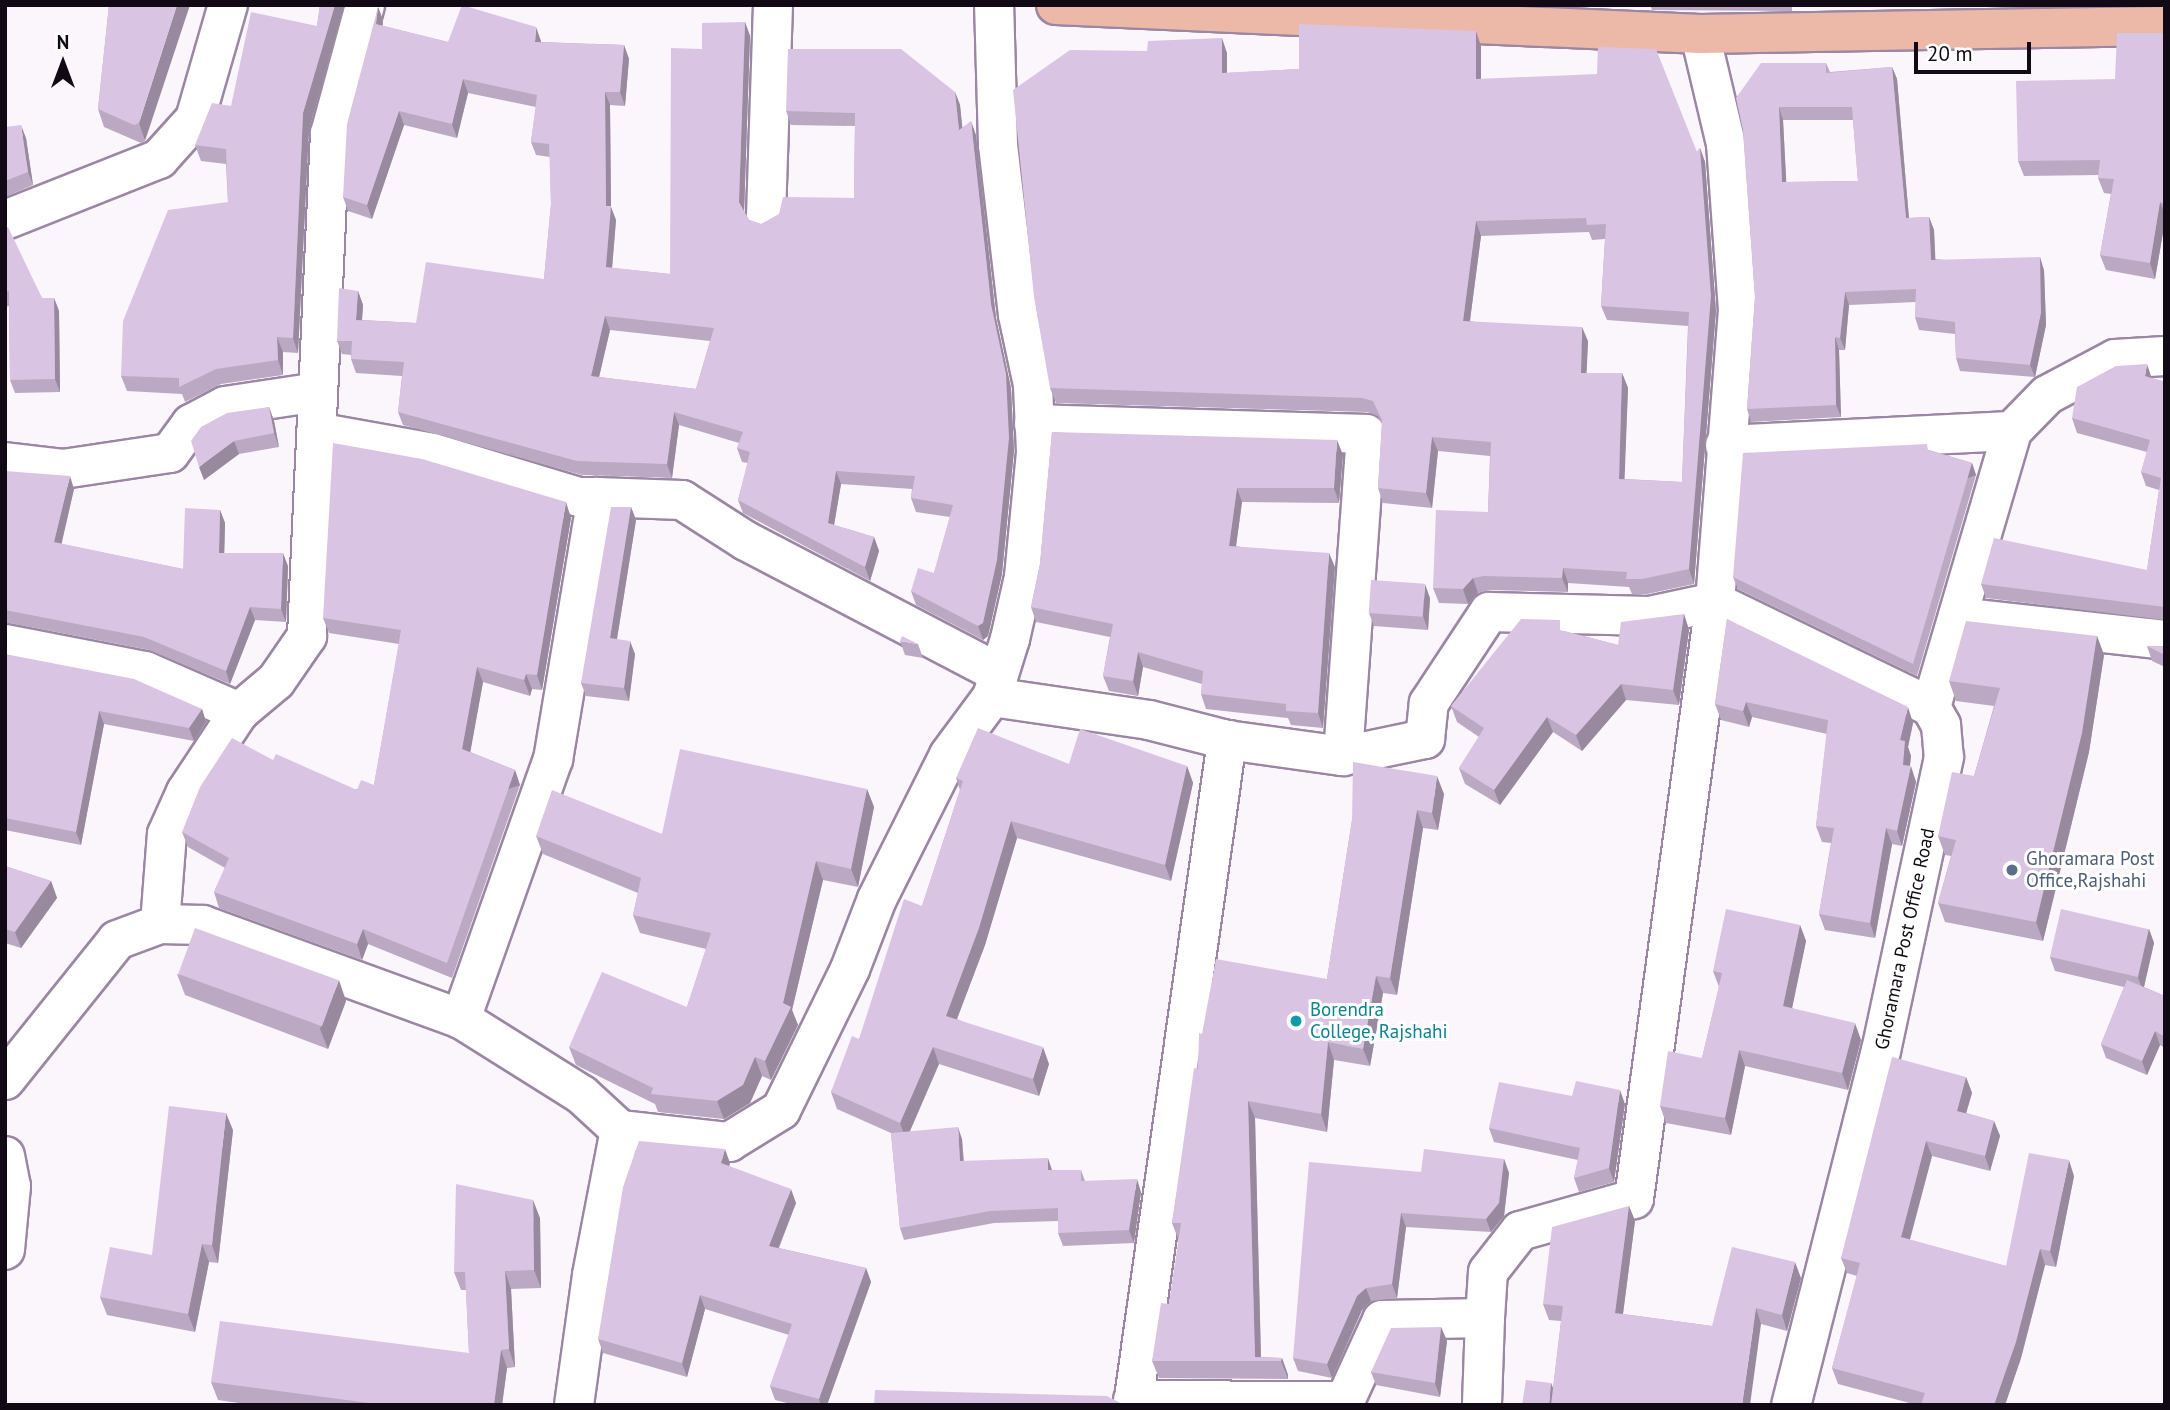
<!DOCTYPE html>
<style>
body{margin:0}
#map{position:relative;width:2170px;height:1410px;overflow:hidden;background:#faf6fc;font-family:"PT Sans",sans-serif}
div>[style]{position:absolute}
.roads{filter:drop-shadow(2px 0 #9b87a3) drop-shadow(-2px 0 #9b87a3) drop-shadow(0 2px #9b87a3) drop-shadow(0 -2px #9b87a3)}
.minor>*{height:38px;margin:-19px;padding:0 19px;transform-origin:19px;border-radius:19px;background:#fff}
.major>*{height:38px;margin:-19px;padding:0 19px;transform-origin:19px;border-radius:19px;background:#ecb9a8}
.wall>*{inset:0;background:#bba9c3}
.shaded-wall>*{inset:0;background:#99899f;transform-origin:0 0}
.building>*{inset:0;background:#dac4e3;transform-origin:0 0}
.dots>*{width:19px;height:19px;translate:-50% -50%;box-sizing:border-box;border:4px solid #fff;border-radius:50%}
span{translate:-50% -50%;white-space:nowrap;text-align:center;line-height:1.15;-webkit-text-stroke:6px #fff;paint-order:stroke}
.service-label{font-size:19px;color:#4e5e75}
.left{translate:0 -50%;text-align:left}
.street-label{font-size:19px;color:#110a14}
.culture-label{font-size:19px;color:#0d838f}
.frame{position:absolute;inset:0;border:7px solid #110a14;pointer-events:none}
.north{position:absolute;left:28px;top:28px;width:70px;height:70px;-webkit-text-stroke:5px #fff;paint-order:stroke;rotate:0deg;font-size:19px;font-weight:700;line-height:28px;text-align:center;color:#110a14}
.north::after{content:'';display:block;margin:auto;width:24px;height:32px;background:#110a14;clip-path:polygon(50% 0,100% 100%,50% 72%,0 100%)}
.scale{position:absolute;left:1914px;top:42px;width:117px;height:32px;box-sizing:border-box;border:4px solid #110a14;border-top:0;padding-left:9px;font-size:21px;line-height:24px;white-space:nowrap;color:#110a14;-webkit-text-stroke:5px #fff;paint-order:stroke}
</style>
<div id="map">
<div class="roads">
<div class="minor">
<div style="left:766px;top:216px;width:211px;rotate:-88.1deg"></div>
<div style="left:5px;top:220px;width:166px;rotate:-21.6deg"></div>
<div style="left:159px;top:159px;width:54px;rotate:-48deg"></div>
<div style="left:195px;top:119px;width:119px;rotate:-73.9deg"></div>
<div style="left:1034px;top:424px;width:332px;rotate:1.7deg"></div>
<div style="left:1366px;top:434px;width:323px;rotate:94.1deg"></div>
<div style="left:316px;top:432px;width:119px;rotate:10.2deg"></div>
<div style="left:433px;top:453px;width:152px;rotate:16.8deg"></div>
<div style="left:579px;top:497px;width:18px"></div>
<div style="left:597px;top:497px;width:266px;rotate:99.5deg"></div>
<div style="left:553px;top:759px;width:276px;rotate:109.5deg"></div>
<div style="left:1725px;top:445px;width:287px;rotate:-2.8deg"></div>
<div style="left:2012px;top:431px;width:50px;rotate:-45.8deg"></div>
<div style="left:2047px;top:395px;width:77px;rotate:-27.9deg"></div>
<div style="left:2115px;top:359px;width:50px;rotate:-3.4deg"></div>
<div style="left:5px;top:462px;width:58px;rotate:6.9deg"></div>
<div style="left:63px;top:469px;width:108px;rotate:-8.5deg"></div>
<div style="left:170px;top:453px;width:36px;rotate:-54deg"></div>
<div style="left:191px;top:424px;width:38px;rotate:-28deg"></div>
<div style="left:225px;top:406px;width:94px;rotate:-8.6deg"></div>
<div style="left:597px;top:497px;width:85px;rotate:2deg"></div>
<div style="left:682px;top:500px;width:76px;rotate:32.6deg"></div>
<div style="left:746px;top:541px;width:285px;rotate:27.6deg"></div>
<div style="left:1715px;top:602px;width:240px;rotate:25.9deg"></div>
<div style="left:1931px;top:707px;width:21px;rotate:61deg"></div>
<div style="left:1941px;top:725px;width:32px;rotate:85deg"></div>
<div style="left:1944px;top:757px;width:300px;rotate:102.1deg"></div>
<div style="left:1881px;top:1050px;width:366px;rotate:104.2deg"></div>
<div style="left:1958px;top:617px;width:208px;rotate:6.3deg"></div>
<div style="left:5px;top:644px;width:143px;rotate:10.9deg"></div>
<div style="left:145px;top:671px;width:103px;rotate:23.6deg"></div>
<div style="left:992px;top:697px;width:159px;rotate:8.3deg"></div>
<div style="left:1149px;top:720px;width:81px;rotate:14.4deg"></div>
<div style="left:1227px;top:740px;width:117px;rotate:7.9deg"></div>
<div style="left:1343px;top:756px;width:84px;rotate:-11.7deg"></div>
<div style="left:1425px;top:739px;width:36px;rotate:-84deg"></div>
<div style="left:1429px;top:703px;width:109px;rotate:-56.6deg"></div>
<div style="left:1489px;top:612px;width:160px;rotate:1.4deg"></div>
<div style="left:1649px;top:616px;width:67px;rotate:-12deg"></div>
<div style="left:1931px;top:707px;width:288px;rotate:-73.6deg"></div>
<div style="left:160px;top:924px;width:90px;rotate:-85.6deg"></div>
<div style="left:167px;top:834px;width:46px;rotate:-65.7deg"></div>
<div style="left:186px;top:792px;width:96px;rotate:-56.5deg"></div>
<div style="left:239px;top:712px;width:48px;rotate:-40deg"></div>
<div style="left:276px;top:681px;width:55px;rotate:-55.4deg"></div>
<div style="left:307px;top:636px;width:503px;rotate:-87.38deg"></div>
<div style="left:330px;top:134px;width:134px;rotate:-74.8deg"></div>
<div style="left:5px;top:1080px;width:179px;rotate:-51.3deg"></div>
<div style="left:117px;top:940px;width:46px;rotate:-20.4deg"></div>
<div style="left:160px;top:924px;width:43px;rotate:1.3deg"></div>
<div style="left:203px;top:925px;width:275px;rotate:20deg"></div>
<div style="left:461px;top:1019px;width:143px;rotate:32.1deg"></div>
<div style="left:582px;top:1095px;width:52px;rotate:42.6deg"></div>
<div style="left:5px;top:1156px;width:31px;rotate:79deg"></div>
<div style="left:11px;top:1186px;width:64px;rotate:95.4deg"></div>
<div style="left:1485px;top:1318px;width:46px;rotate:-86.3deg"></div>
<div style="left:1488px;top:1272px;width:52px;rotate:-52deg"></div>
<div style="left:1520px;top:1231px;width:118px;rotate:-15.7deg"></div>
<div style="left:1634px;top:1199px;width:602px;rotate:-82.27deg"></div>
<div style="left:1715px;top:602px;width:292px;rotate:-85.5deg"></div>
<div style="left:1738px;top:311px;width:167px;rotate:-94.1deg"></div>
<div style="left:1726px;top:144px;width:113px;rotate:-103.3deg"></div>
<div style="left:1133px;top:1400px;width:212px;rotate:0.3deg"></div>
<div style="left:1345px;top:1401px;width:89px;rotate:-65.4deg"></div>
<div style="left:1382px;top:1320px;width:103px;rotate:-1.1deg"></div>
<div style="left:1485px;top:1318px;width:87px;rotate:92deg"></div>
<div style="left:574px;top:1405px;width:131px;rotate:-82.1deg"></div>
<div style="left:592px;top:1275px;width:148px;rotate:-79.1deg"></div>
<div style="left:620px;top:1130px;width:110px;rotate:6.3deg"></div>
<div style="left:729px;top:1142px;width:61px;rotate:-31.6deg"></div>
<div style="left:781px;top:1110px;width:157px;rotate:-63.9deg"></div>
<div style="left:850px;top:969px;width:75px;rotate:-68.9deg"></div>
<div style="left:877px;top:899px;width:161px;rotate:-63.4deg"></div>
<div style="left:949px;top:755px;width:72px;rotate:-53.4deg"></div>
<div style="left:992px;top:697px;width:61px;rotate:-72.8deg"></div>
<div style="left:1010px;top:639px;width:64px;rotate:-77.3deg"></div>
<div style="left:1024px;top:577px;width:126px;rotate:-84.5deg"></div>
<div style="left:1036px;top:452px;width:67px;rotate:-92.6deg"></div>
<div style="left:1033px;top:385px;width:72px;rotate:-102.1deg"></div>
<div style="left:1018px;top:315px;width:171px;rotate:-96.7deg"></div>
<div style="left:998px;top:145px;width:140px;rotate:-91.6deg"></div>
<div style="left:1133px;top:1405px;width:672px;rotate:-81.95deg"></div>
</div>
<div class="major">
<div style="left:1056px;top:5px;width:645px;rotate:2.58deg"></div>
<div style="left:1700px;top:34px;width:465px;rotate:-1deg"></div>
</div>
</div>
<div class="wall">
<div style="clip-path:polygon(109px 5px,145px 141px,141px 143px,104px 127px,98px 109px)"></div>
<div style="clip-path:polygon(320px 5px,345px 5px,309px 129px,298px 353px,283px 352px,283px 375px,221px 384px,185px 402px,182px 394px,127px 391px,121px 376px,228px 202px,226px 164px,201px 161px,195px 145px,231px 106px,317px 26px)"></div>
<div style="clip-path:polygon(1650px 5px,1793px 5px,1792px 5px,1792px 11px,1652px 10px)"></div>
<div style="clip-path:polygon(evenodd,378px 7px,383px 20px,383px 26px,448px 42px,541px 41px,541px 42px,624px 45px,629px 59px,625px 106px,610px 105px,611px 207px,616px 220px,612px 268px,670px 274px,702px 49px,745px 22px,750px 36px,744px 211px,749px 220px,761px 224px,854px 198px,855px 126px,791px 125px,786px 111px,955px 92px,960px 105px,962px 127px,976px 135px,996px 318px,1011px 388px,1014px 451px,1002px 574px,988px 636px,983px 640px,916px 605px,911px 591px,934px 573px,950px 517px,916px 512px,911px 498px,912px 489px,841px 484px,834px 525px,874px 537px,879px 551px,870px 581px,743px 513px,738px 500px,748px 463px,742px 462px,737px 448px,739px 443px,679px 425px,672px 478px,582px 475px,403px 425px,398px 412px,402px 376px,356px 373px,351px 359px,351px 355px,342px 354px,337px 341px,358px 291px,363px 305px,362px 320px,416px 323px,544px 279px,551px 204px,550px 157px,536px 155px,531px 142px,536px 107px,468px 93px,457px 138px,404px 125px,372px 219px,348px 211px,343px 197px,378px 7px,610px 330px,710px 341px,696px 389px,599px 377px,610px 330px)"></div>
<div style="clip-path:polygon(2165px 33px,2165px 221px,2155px 279px,2106px 270px,2100px 255px,2111px 194px,2104px 193px,2098px 178px,2099px 175px,2024px 176px,2018px 161px,2115px 79px)"></div>
<div style="clip-path:polygon(evenodd,1481px 46px,1481px 79px,1697px 152px,1700px 148px,1705px 162px,1716px 311px,1694px 584px,1647px 594px,1632px 594px,1629px 587px,1568px 583px,1568px 592px,1490px 590px,1478px 593px,1468px 604px,1439px 603px,1433px 588px,1488px 512px,1490px 456px,1438px 451px,1432px 508px,1383px 503px,1378px 488px,1382px 424px,1378px 416px,1367px 412px,1056px 403px,1050px 388px,1227px 53px,1227px 73px,1299px 69px,1481px 46px,1589px 232px,1592px 240px,1605px 239px,1601px 306px,1607px 320px,1688px 326px,1682px 482px,1624px 479px,1628px 388px,1622px 373px,1586px 373px,1588px 341px,1470px 321px,1481px 236px,1589px 232px)"></div>
<div style="clip-path:polygon(evenodd,1826px 63px,1830px 72px,1892px 67px,1897px 79px,1909px 218px,1929px 217px,1934px 230px,1935px 259px,2044px 270px,2046px 325px,2035px 377px,1960px 371px,1956px 358px,1955px 334px,1919px 330px,1915px 317px,1916px 302px,1849px 305px,1845px 350px,1839px 350px,1841px 417px,1751px 422px,1747px 409px,1755px 297px,1743px 130px,1826px 63px,1783px 120px,1853px 120px,1858px 181px,1786px 182px,1783px 120px)"></div>
<div style="clip-path:polygon(5px 127px,26px 138px,33px 185px,5px 197px)"></div>
<div style="clip-path:polygon(5px 229px,42px 298px,54px 298px,59px 311px,60px 392px,15px 393px,10px 380px,9px 306px,5px 307px)"></div>
<div style="clip-path:polygon(2152px 378px,2165px 382px,2165px 620px,1986px 598px,1981px 584px,2147px 570px,2159px 490px,2146px 486px,2141px 472px,2147px 452px,2077px 433px,2072px 418px)"></div>
<div style="clip-path:polygon(269px 407px,274px 421px,279px 447px,239px 454px,204px 480px,201px 427px)"></div>
<div style="clip-path:polygon(1052px 432px,1343px 455px,1339px 503px,1242px 502px,1236px 546px,1335px 567px,1323px 728px,1291px 725px,1288px 718px,1206px 709px,1201px 694px,1202px 684px,1143px 667px,1138px 696px,1109px 691px,1103px 676px,1110px 637px,1036px 622px,1031px 607px,1040px 564px)"></div>
<div style="clip-path:polygon(1929px 450px,1972px 463px,1976px 475px,1917px 676px,1738px 589px,1733px 577px)"></div>
<div style="clip-path:polygon(5px 471px,74px 489px,61px 544px,183px 569px,220px 510px,225px 523px,224px 553px,288px 566px,286px 622px,255px 620px,230px 684px,149px 650px,9px 623px,5px 624px)"></div>
<div style="clip-path:polygon(631px 507px,636px 520px,617px 639px,635px 654px,629px 701px,586px 696px,581px 683px)"></div>
<div style="clip-path:polygon(571px 518px,542px 690px,532px 689px,530px 696px,483px 682px,470px 752px,515px 770px,520px 785px,452px 978px,368px 944px,362px 960px,219px 908px,214px 892px,225px 868px,188px 847px,182px 832px,374px 785px,399px 644px,329px 633px,323px 618px)"></div>
<div style="clip-path:polygon(1430px 598px,1428px 630px,1374px 626px,1369px 613px)"></div>
<div style="clip-path:polygon(1684px 614px,1689px 630px,1679px 705px,1626px 700px,1582px 751px,1553px 732px,1500px 805px,1465px 784px,1459px 768px,1479px 737px,1457px 722px,1451px 706px,1564px 631px,1618px 645px)"></div>
<div style="clip-path:polygon(1727px 619px,1913px 723px,1908px 747px,1911px 756px,1910px 766px,1916px 782px,1902px 846px,1892px 844px,1875px 938px,1825px 930px,1819px 914px,1831px 843px,1822px 842px,1816px 826px,1827px 734px,1752px 717px,1749px 727px,1721px 720px,1715px 704px)"></div>
<div style="clip-path:polygon(2097px 636px,2104px 655px,2089px 752px,2043px 941px,1945px 922px,1938px 903px,1951px 856px,1945px 855px,1938px 836px,1974px 776px,1994px 706px,1956px 701px,1949px 681px)"></div>
<div style="clip-path:polygon(900px 641px,918px 644px,923px 658px,905px 655px)"></div>
<div style="clip-path:polygon(2147px 646px,2165px 646px,2165px 667px,2152px 661px)"></div>
<div style="clip-path:polygon(5px 654px,202px 709px,206px 722px,194px 741px,104px 724px,81px 845px,5px 830px)"></div>
<div style="clip-path:polygon(1069px 764px,1187px 766px,1193px 783px,1171px 881px,1017px 838px,985px 945px,957px 1019px,1049px 1064px,1039px 1096px,939px 1064px,910px 1131px,962px 1139px,964px 1161px,1052px 1170px,1081px 1170px,1085px 1181px,1141px 1192px,1134px 1243px,1063px 1246px,1058px 1233px,1058px 1221px,994px 1223px,904px 1240px,900px 1228px,891px 1133px,837px 1109px,831px 1092px,859px 1039px,922px 906px,960px 790px,956px 778px)"></div>
<div style="clip-path:polygon(867px 789px,874px 807px,858px 887px,823px 880px,792px 1010px,798px 1025px,771px 1080px,762px 1076px,750px 1103px,724px 1119px,658px 1112px,655px 1104px,576px 1065px,569px 1047px,687px 1007px,706px 949px,640px 933px,633px 915px,638px 893px,543px 854px,536px 836px,662px 834px)"></div>
<div style="clip-path:polygon(1444px 794px,1438px 830px,1423px 828px,1397px 995px,1383px 993px,1370px 1066px,1334px 1060px,1327px 1132px,1255px 1118px,1261px 1357px,1282px 1358px,1288px 1375px,1288px 1379px,1159px 1378px,1152px 1361px,1169px 1304px,1179px 1241px,1172px 1223px,1202px 1034px,1327px 979px,1352px 820px)"></div>
<div style="clip-path:polygon(5px 866px,51px 881px,57px 898px,21px 948px,5px 943px)"></div>
<div style="clip-path:polygon(1800px 925px,1806px 941px,1792px 1008px,1861px 1040px,1848px 1090px,1745px 1066px,1731px 1135px,1666px 1123px,1660px 1106px,1702px 1058px,1719px 987px,1713px 971px)"></div>
<div style="clip-path:polygon(2149px 929px,2154px 943px,2144px 987px,2165px 996px,2165px 1048px,2160px 1045px,2147px 1075px,2106px 1058px,2101px 1044px,2124px 987px,2055px 971px,2050px 957px)"></div>
<div style="clip-path:polygon(177px 974px,346px 1001px,328px 1049px,185px 995px)"></div>
<div style="clip-path:polygon(1966px 1077px,1972px 1093px,1966px 1113px,1994px 1121px,2000px 1136px,1990px 1171px,1932px 1156px,1910px 1240px,2006px 1266px,2074px 1176px,2056px 1267px,2045px 1265px,2021px 1358px,2005px 1405px,1917px 1405px,1838px 1384px,1832px 1368px,1857px 1276px,1847px 1273px,1841px 1258px)"></div>
<div style="clip-path:polygon(1572px 1096px,1625px 1104px,1614px 1182px,1579px 1192px,1574px 1178px,1578px 1160px,1494px 1142px,1489px 1128px)"></div>
<div style="clip-path:polygon(233px 1130px,218px 1263px,209px 1262px,195px 1332px,107px 1315px,100px 1297px,152px 1255px)"></div>
<div style="clip-path:polygon(1504px 1159px,1509px 1173px,1504px 1216px,1491px 1232px,1406px 1227px,1397px 1298px,1371px 1301px,1362px 1310px,1332px 1378px,1298px 1371px,1293px 1358px,1421px 1172px)"></div>
<div style="clip-path:polygon(730px 1163px,729px 1166px,796px 1203px,779px 1248px,866px 1268px,871px 1282px,827px 1405px,795px 1405px,775px 1400px,770px 1386px,789px 1335px,705px 1309px,687px 1377px,603px 1353px,598px 1339px)"></div>
<div style="clip-path:polygon(1629px 1206px,1635px 1221px,1623px 1314px,1712px 1326px,1801px 1278px,1787px 1331px,1761px 1324px,1522px 1405px,1551px 1383px,1553px 1388px,1561px 1321px,1549px 1320px,1543px 1304px)"></div>
<div style="clip-path:polygon(540px 1218px,541px 1288px,511px 1289px,515px 1367px,507px 1368px,502px 1405px,253px 1405px,218px 1400px,211px 1382px,469px 1353px,466px 1290px,461px 1290px,454px 1272px)"></div>
<div style="clip-path:polygon(1441px 1327px,1447px 1341px,1440px 1397px,1376px 1385px,1371px 1372px)"></div>
</div>
<div class="shaded-wall">
<div style="clip-path:polygon(177px 5px,190px 5px,145px 141px,139px 123px)"></div>
<div style="clip-path:polygon(335px 5px,345px 5px,309px 129px,298px 353px,293px 338px,303px 113px)"></div>
<div style="clip-path:polygon(378px 7px,383px 20px,381px 38px,376px 24px)"></div>
<div style="clip-path:polygon(745px 22px,750px 36px,744px 215px,739px 202px)"></div>
<div style="clip-path:polygon(536px 27px,541px 41px,540px 55px,535px 42px)"></div>
<div style="clip-path:polygon(1476px 31px,1481px 46px,1481px 94px,1476px 79px)"></div>
<div style="clip-path:polygon(1222px 38px,1227px 53px,1227px 88px,1222px 73px)"></div>
<div style="clip-path:polygon(624px 45px,629px 59px,625px 106px,620px 92px)"></div>
<div style="clip-path:polygon(1892px 67px,1897px 79px,1910px 231px,1906px 218px)"></div>
<div style="clip-path:polygon(463px 79px,468px 93px,457px 138px,452px 124px)"></div>
<div style="clip-path:polygon(605px 92px,610px 105px,611px 207px,616px 220px,611px 281px,606px 267px,606px 206px)"></div>
<div style="clip-path:polygon(955px 92px,960px 105px,964px 143px,959px 130px)"></div>
<div style="clip-path:polygon(1779px 107px,1783px 120px,1787px 195px,1782px 182px)"></div>
<div style="clip-path:polygon(399px 111px,404px 125px,372px 219px,367px 205px)"></div>
<div style="clip-path:polygon(971px 121px,976px 135px,996px 318px,1011px 388px,1014px 451px,1002px 574px,988px 636px,983px 640px,978px 626px,991px 304px)"></div>
<div style="clip-path:polygon(21px 125px,26px 138px,33px 185px,28px 172px)"></div>
<div style="clip-path:polygon(1700px 148px,1705px 162px,1716px 311px,1694px 584px,1689px 569px)"></div>
<div style="clip-path:polygon(2160px 202px,2165px 215px,2165px 221px,2155px 279px,2150px 263px)"></div>
<div style="clip-path:polygon(1929px 217px,1934px 230px,1936px 272px,1931px 260px)"></div>
<div style="clip-path:polygon(1476px 221px,1481px 236px,1468px 335px,1463px 321px)"></div>
<div style="clip-path:polygon(2040px 257px,2044px 270px,2046px 325px,2035px 377px,2030px 365px)"></div>
<div style="clip-path:polygon(358px 291px,363px 305px,361px 334px,356px 320px)"></div>
<div style="clip-path:polygon(1845px 292px,1849px 305px,1845px 350px,1840px 338px)"></div>
<div style="clip-path:polygon(54px 298px,59px 311px,60px 392px,55px 379px)"></div>
<div style="clip-path:polygon(605px 316px,610px 330px,596px 390px,591px 376px)"></div>
<div style="clip-path:polygon(1582px 327px,1588px 341px,1586px 387px,1581px 373px)"></div>
<div style="clip-path:polygon(277px 337px,283px 352px,283px 375px,278px 360px)"></div>
<div style="clip-path:polygon(1835px 337px,1839px 350px,1841px 417px,1836px 405px)"></div>
<div style="clip-path:polygon(2147px 364px,2152px 379px,2145px 376px)"></div>
<div style="clip-path:polygon(1622px 373px,1628px 388px,1624px 494px,1619px 479px)"></div>
<div style="clip-path:polygon(269px 407px,274px 421px,279px 447px,274px 433px)"></div>
<div style="clip-path:polygon(674px 412px,679px 425px,672px 478px,667px 464px)"></div>
<div style="clip-path:polygon(1432px 437px,1438px 451px,1432px 508px,1426px 493px)"></div>
<div style="clip-path:polygon(1337px 440px,1343px 455px,1339px 503px,1334px 488px)"></div>
<div style="clip-path:polygon(234px 441px,239px 454px,204px 480px,199px 467px)"></div>
<div style="left:1972px;top:463px;width:13px;height:209px;rotate:72deg"></div>
<div style="clip-path:polygon(836px 471px,841px 484px,832px 537px,828px 523px)"></div>
<div style="clip-path:polygon(70px 476px,74px 489px,59px 555px,54px 542px)"></div>
<div style="clip-path:polygon(1237px 488px,1242px 502px,1234px 561px,1229px 546px)"></div>
<div style="clip-path:polygon(566px 502px,571px 518px,542px 690px,537px 675px)"></div>
<div style="clip-path:polygon(631px 507px,636px 520px,615px 651px,610px 638px)"></div>
<div style="clip-path:polygon(220px 510px,225px 523px,224px 566px,219px 553px)"></div>
<div style="clip-path:polygon(874px 537px,879px 551px,870px 581px,865px 567px)"></div>
<div style="clip-path:polygon(283px 553px,288px 566px,286px 622px,281px 609px)"></div>
<div style="clip-path:polygon(1329px 553px,1335px 567px,1323px 728px,1318px 713px)"></div>
<div style="clip-path:polygon(1563px 568px,1568px 583px,1568px 592px,1562px 578px)"></div>
<div style="clip-path:polygon(1473px 578px,1478px 593px,1468px 604px,1463px 589px)"></div>
<div style="clip-path:polygon(1425px 584px,1430px 598px,1428px 630px,1423px 616px)"></div>
<div style="clip-path:polygon(250px 607px,255px 620px,230px 684px,226px 671px)"></div>
<div style="clip-path:polygon(1684px 614px,1689px 630px,1679px 705px,1673px 690px)"></div>
<div style="clip-path:polygon(2097px 636px,2104px 655px,2089px 752px,2043px 941px,2036px 922px)"></div>
<div style="clip-path:polygon(630px 641px,635px 654px,629px 701px,624px 688px)"></div>
<div style="clip-path:polygon(1138px 652px,1143px 667px,1138px 696px,1133px 681px)"></div>
<div style="clip-path:polygon(477px 667px,483px 682px,468px 765px,462px 749px)"></div>
<div style="clip-path:polygon(526px 674px,532px 689px,530px 696px,524px 680px)"></div>
<div style="clip-path:polygon(1621px 684px,1626px 700px,1582px 751px,1576px 735px)"></div>
<div style="clip-path:polygon(1746px 702px,1752px 717px,1749px 727px,1743px 711px)"></div>
<div style="clip-path:polygon(1908px 707px,1913px 723px,1908px 747px,1911px 756px,1909px 773px,1911px 766px,1916px 782px,1902px 846px,1897px 831px,1903px 765px,1900px 740px)"></div>
<div style="clip-path:polygon(202px 709px,206px 722px,194px 741px,189px 728px)"></div>
<div style="clip-path:polygon(99px 711px,104px 724px,81px 845px,76px 832px)"></div>
<div style="clip-path:polygon(1547px 717px,1553px 732px,1500px 805px,1494px 790px)"></div>
<div style="clip-path:polygon(1187px 766px,1193px 783px,1171px 881px,1165px 865px)"></div>
<div style="left:515px;top:770px;width:16px;height:205px;rotate:72deg"></div>
<div style="clip-path:polygon(1437px 776px,1444px 794px,1438px 830px,1432px 813px)"></div>
<div style="clip-path:polygon(867px 789px,874px 807px,858px 887px,851px 869px)"></div>
<div style="clip-path:polygon(1417px 810px,1423px 828px,1397px 995px,1390px 978px)"></div>
<div style="clip-path:polygon(1011px 821px,1017px 838px,985px 945px,952px 1032px,946px 1016px)"></div>
<div style="clip-path:polygon(1886px 828px,1892px 844px,1875px 938px,1870px 923px)"></div>
<div style="clip-path:polygon(816px 861px,823px 880px,792px 1010px,798px 1025px,771px 1080px,765px 1061px,783px 1003px)"></div>
<div style="clip-path:polygon(51px 881px,57px 898px,21px 948px,15px 932px)"></div>
<div style="clip-path:polygon(1800px 925px,1806px 941px,1789px 1023px,1783px 1006px)"></div>
<div style="clip-path:polygon(363px 929px,368px 944px,362px 960px,357px 944px)"></div>
<div style="clip-path:polygon(2149px 929px,2154px 943px,2143px 991px,2138px 978px)"></div>
<div style="clip-path:polygon(1376px 976px,1383px 993px,1370px 1066px,1363px 1049px)"></div>
<div style="clip-path:polygon(339px 980px,346px 1001px,328px 1049px,320px 1029px)"></div>
<div style="clip-path:polygon(1855px 1023px,1861px 1040px,1848px 1090px,1842px 1073px)"></div>
<div style="clip-path:polygon(2155px 1031px,2160px 1045px,2147px 1075px,2142px 1061px)"></div>
<div style="clip-path:polygon(1328px 1042px,1334px 1060px,1327px 1132px,1321px 1114px)"></div>
<div style="clip-path:polygon(933px 1047px,939px 1064px,906px 1140px,900px 1123px)"></div>
<div style="clip-path:polygon(1043px 1047px,1049px 1064px,1039px 1096px,1033px 1079px)"></div>
<div style="clip-path:polygon(1739px 1050px,1745px 1066px,1731px 1135px,1725px 1118px)"></div>
<div style="clip-path:polygon(755px 1057px,762px 1076px,750px 1103px,724px 1119px,717px 1101px)"></div>
<div style="clip-path:polygon(1966px 1077px,1972px 1093px,1962px 1127px,1957px 1111px)"></div>
<div style="clip-path:polygon(1620px 1090px,1625px 1104px,1614px 1182px,1609px 1168px)"></div>
<div style="clip-path:polygon(1248px 1101px,1255px 1118px,1261px 1361px,1255px 1357px)"></div>
<div style="clip-path:polygon(226px 1113px,233px 1130px,218px 1263px,212px 1245px)"></div>
<div style="clip-path:polygon(1994px 1121px,2000px 1136px,1990px 1171px,1985px 1156px)"></div>
<div style="clip-path:polygon(958px 1127px,962px 1139px,964px 1174px,960px 1161px)"></div>
<div style="clip-path:polygon(1926px 1141px,1932px 1156px,1906px 1253px,1901px 1237px)"></div>
<div style="clip-path:polygon(725px 1149px,730px 1163px,726px 1177px,721px 1163px)"></div>
<div style="clip-path:polygon(1048px 1158px,1052px 1170px,1048px 1170px)"></div>
<div style="clip-path:polygon(1504px 1159px,1509px 1173px,1504px 1216px,1491px 1232px,1486px 1219px)"></div>
<div style="clip-path:polygon(2069px 1160px,2074px 1176px,2056px 1267px,2050px 1251px)"></div>
<div style="clip-path:polygon(1137px 1179px,1141px 1192px,1134px 1243px,1129px 1230px)"></div>
<div style="clip-path:polygon(791px 1189px,796px 1203px,774px 1259px,769px 1246px)"></div>
<div style="clip-path:polygon(533px 1200px,540px 1218px,541px 1288px,534px 1270px)"></div>
<div style="clip-path:polygon(1629px 1206px,1635px 1221px,1621px 1329px,1615px 1313px)"></div>
<div style="clip-path:polygon(1401px 1213px,1406px 1227px,1397px 1298px,1392px 1284px)"></div>
<div style="clip-path:polygon(202px 1244px,209px 1262px,195px 1332px,188px 1314px)"></div>
<div style="clip-path:polygon(2040px 1249px,2045px 1265px,2021px 1358px,2005px 1405px,1994px 1405px)"></div>
<div style="clip-path:polygon(1795px 1262px,1801px 1278px,1787px 1331px,1782px 1315px)"></div>
<div style="clip-path:polygon(866px 1268px,871px 1282px,827px 1405px,821px 1405px,819px 1399px)"></div>
<div style="clip-path:polygon(505px 1271px,511px 1289px,515px 1367px,509px 1349px)"></div>
<div style="clip-path:polygon(1366px 1288px,1371px 1301px,1362px 1310px,1332px 1378px,1327px 1364px,1357px 1296px)"></div>
<div style="clip-path:polygon(700px 1295px,705px 1309px,687px 1377px,682px 1363px)"></div>
<div style="clip-path:polygon(1756px 1308px,1761px 1324px,1750px 1405px,1742px 1405px)"></div>
<div style="clip-path:polygon(1441px 1327px,1447px 1341px,1440px 1397px,1435px 1383px)"></div>
<div style="clip-path:polygon(501px 1350px,507px 1368px,502px 1405px,494px 1405px)"></div>
<div style="clip-path:polygon(1282px 1358px,1288px 1375px,1288px 1379px,1281px 1361px)"></div>
<div style="clip-path:polygon(1551px 1383px,1556px 1397px,1555px 1405px,1549px 1405px)"></div>
</div>
<div class="building">
<div style="clip-path:polygon(109px 5px,177px 5px,139px 123px,134px 125px,98px 109px)"></div>
<div style="clip-path:polygon(320px 5px,335px 5px,303px 113px,293px 338px,277px 337px,278px 360px,216px 369px,179px 387px,179px 378px,121px 376px,123px 321px,168px 210px,228px 202px,226px 149px,195px 145px,212px 103px,231px 106px,251px 12px,317px 26px)"></div>
<div style="clip-path:polygon(evenodd,462px 5px,536px 27px,535px 42px,624px 45px,620px 92px,605px 92px,606px 206px,611px 206px,606px 267px,670px 274px,671px 48px,702px 49px,702px 23px,745px 22px,739px 202px,749px 220px,761px 224px,779px 214px,783px 197px,854px 198px,855px 113px,786px 111px,788px 49px,901px 49px,955px 92px,959px 130px,971px 121px,991px 304px,1006px 374px,1009px 438px,997px 560px,983px 623px,978px 626px,911px 591px,918px 568px,934px 573px,953px 505px,911px 498px,915px 476px,836px 471px,828px 523px,874px 537px,865px 567px,738px 500px,750px 452px,737px 448px,743px 432px,674px 412px,667px 464px,577px 461px,398px 412px,404px 362px,351px 359px,352px 341px,337px 341px,339px 288px,358px 291px,356px 320px,416px 323px,426px 262px,544px 279px,551px 204px,549px 144px,531px 142px,537px 95px,463px 79px,452px 124px,399px 111px,367px 205px,343px 197px,347px 124px,378px 7px,376px 24px,448px 42px,462px 5px,605px 316px,714px 328px,696px 389px,591px 376px,605px 316px)"></div>
<div style="clip-path:polygon(evenodd,1299px 24px,1476px 31px,1476px 79px,1597px 74px,1598px 47px,1656px 49px,1697px 152px,1700px 148px,1711px 296px,1689px 569px,1642px 579px,1626px 579px,1627px 572px,1563px 568px,1562px 578px,1484px 576px,1473px 578px,1463px 589px,1433px 588px,1436px 510px,1488px 512px,1491px 442px,1432px 437px,1426px 493px,1378px 488px,1382px 420px,1373px 401px,1362px 398px,1050px 388px,1034px 297px,1013px 90px,1070px 50px,1147px 51px,1148px 41px,1222px 38px,1222px 73px,1299px 69px,1299px 24px,1586px 218px,1587px 225px,1606px 224px,1601px 306px,1689px 312px,1682px 482px,1619px 479px,1622px 373px,1581px 373px,1582px 327px,1463px 321px,1476px 221px,1586px 218px)"></div>
<div style="clip-path:polygon(2117px 33px,2165px 33px,2165px 205px,2160px 202px,2150px 263px,2100px 255px,2114px 179px,2098px 178px,2100px 160px,2018px 161px,2016px 81px,2115px 79px)"></div>
<div style="clip-path:polygon(evenodd,1761px 63px,1826px 63px,1826px 73px,1892px 67px,1906px 218px,1929px 217px,1931px 260px,2040px 257px,2041px 313px,2030px 365px,1956px 358px,1955px 322px,1915px 317px,1916px 289px,1845px 292px,1840px 338px,1835px 337px,1836px 405px,1747px 409px,1755px 297px,1743px 130px,1736px 98px,1761px 63px,1779px 107px,1852px 107px,1858px 181px,1782px 182px,1779px 107px)"></div>
<div style="clip-path:polygon(21px 125px,28px 172px,5px 181px,5px 127px)"></div>
<div style="clip-path:polygon(8px 227px,42px 298px,54px 298px,55px 379px,10px 380px,9px 291px,5px 292px,5px 229px)"></div>
<div style="clip-path:polygon(2147px 364px,2145px 376px,2165px 382px,2165px 607px,1981px 584px,1994px 538px,2147px 570px,2161px 478px,2141px 472px,2150px 440px,2072px 418px,2077px 387px,2116px 366px)"></div>
<div style="clip-path:polygon(269px 407px,274px 433px,234px 441px,199px 467px,191px 441px,201px 427px,227px 413px)"></div>
<div style="clip-path:polygon(1052px 432px,1337px 440px,1334px 488px,1237px 488px,1229px 546px,1329px 553px,1318px 713px,1286px 711px,1286px 704px,1201px 694px,1203px 671px,1138px 652px,1133px 681px,1103px 676px,1113px 624px,1031px 607px,1040px 564px)"></div>
<div style="clip-path:polygon(333px 443px,422px 459px,566px 502px,537px 675px,526px 674px,524px 680px,477px 667px,462px 749px,515px 770px,447px 963px,363px 929px,357px 944px,214px 892px,229px 858px,182px 832px,200px 787px,232px 738px,273px 760px,276px 754px,357px 790px,361px 780px,374px 785px,401px 630px,323px 618px)"></div>
<div style="clip-path:polygon(1927px 444px,1928px 450px,1972px 463px,1913px 664px,1733px 577px,1743px 453px)"></div>
<div style="clip-path:polygon(5px 471px,70px 476px,54px 542px,183px 569px,185px 508px,220px 510px,219px 553px,283px 553px,281px 609px,250px 607px,226px 671px,144px 637px,5px 610px)"></div>
<div style="clip-path:polygon(611px 507px,631px 507px,610px 638px,630px 641px,624px 688px,581px 683px)"></div>
<div style="left:1371px;top:580px;width:54px;height:33px;rotate:4deg"></div>
<div style="clip-path:polygon(1684px 614px,1673px 690px,1621px 684px,1576px 735px,1547px 717px,1494px 790px,1459px 768px,1484px 728px,1451px 706px,1521px 619px,1560px 620px,1560px 630px,1618px 645px,1621px 622px)"></div>
<div style="clip-path:polygon(1727px 619px,1908px 707px,1900px 740px,1905px 741px,1903px 765px,1911px 766px,1897px 831px,1886px 828px,1870px 923px,1819px 914px,1834px 828px,1816px 826px,1828px 720px,1746px 702px,1743px 711px,1715px 704px)"></div>
<div style="clip-path:polygon(1966px 621px,2097px 636px,2082px 733px,2036px 922px,1938px 903px,1956px 840px,1938px 836px,1952px 772px,1974px 776px,2000px 688px,1949px 681px)"></div>
<div style="clip-path:polygon(902px 636px,918px 644px,900px 641px)"></div>
<div style="clip-path:polygon(2147px 646px,2165px 646px,2165px 655px)"></div>
<div style="clip-path:polygon(5px 654px,134px 679px,202px 709px,189px 728px,99px 711px,76px 832px,5px 818px)"></div>
<div style="clip-path:polygon(978px 728px,1069px 764px,1080px 729px,1187px 766px,1165px 865px,1011px 821px,979px 928px,946px 1016px,1043px 1047px,1033px 1079px,933px 1047px,900px 1123px,831px 1092px,852px 1036px,859px 1039px,904px 899px,922px 906px,963px 781px,956px 778px)"></div>
<div style="clip-path:polygon(680px 749px,867px 789px,851px 869px,816px 861px,783px 1003px,791px 1007px,765px 1061px,755px 1057px,743px 1085px,717px 1101px,651px 1094px,653px 1088px,569px 1047px,602px 972px,687px 1007px,711px 933px,633px 915px,641px 878px,536px 836px,552px 790px,662px 834px)"></div>
<div style="clip-path:polygon(1353px 762px,1437px 776px,1432px 813px,1417px 810px,1390px 978px,1376px 976px,1363px 1049px,1328px 1042px,1321px 1114px,1248px 1101px,1255px 1357px,1282px 1358px,1281px 1361px,1152px 1361px,1161px 1303px,1169px 1304px,1181px 1223px,1172px 1223px,1194px 1068px,1198px 1069px,1199px 1033px,1202px 1034px,1216px 959px,1327px 979px,1352px 820px)"></div>
<div style="clip-path:polygon(5px 866px,51px 881px,15px 932px,5px 929px)"></div>
<div style="clip-path:polygon(1726px 909px,1800px 925px,1783px 1006px,1855px 1023px,1842px 1073px,1739px 1050px,1725px 1118px,1660px 1106px,1668px 1051px,1702px 1058px,1722px 973px,1713px 971px)"></div>
<div style="left:2061px;top:909px;width:90px;height:49px;rotate:13deg"></div>
<div style="left:195px;top:928px;width:153px;height:49px;rotate:20deg"></div>
<div style="clip-path:polygon(2127px 980px,2165px 996px,2165px 1037px,2155px 1031px,2142px 1061px,2101px 1044px)"></div>
<div style="clip-path:polygon(1892px 1057px,1966px 1077px,1957px 1111px,1994px 1121px,1985px 1156px,1926px 1141px,1901px 1237px,2006px 1266px,2029px 1153px,2069px 1160px,2050px 1251px,2040px 1249px,2016px 1342px,1994px 1405px,1921px 1405px,1925px 1393px,1832px 1368px,1860px 1263px,1841px 1258px)"></div>
<div style="clip-path:polygon(1576px 1081px,1620px 1090px,1609px 1168px,1574px 1178px,1580px 1148px,1489px 1128px,1499px 1082px,1572px 1096px)"></div>
<div style="clip-path:polygon(169px 1106px,226px 1113px,212px 1245px,202px 1244px,188px 1314px,100px 1297px,110px 1247px,152px 1255px)"></div>
<div style="clip-path:polygon(958px 1127px,960px 1161px,1048px 1158px,1048px 1170px,1081px 1170px,1081px 1181px,1137px 1179px,1129px 1230px,1058px 1233px,1058px 1208px,990px 1211px,900px 1228px,891px 1133px)"></div>
<div style="clip-path:polygon(639px 1141px,725px 1149px,721px 1163px,791px 1189px,769px 1246px,866px 1268px,819px 1399px,770px 1386px,792px 1324px,700px 1295px,682px 1363px,598px 1339px,623px 1187px)"></div>
<div style="clip-path:polygon(1424px 1149px,1504px 1159px,1499px 1203px,1486px 1219px,1401px 1213px,1392px 1284px,1366px 1288px,1357px 1296px,1327px 1364px,1293px 1358px,1309px 1162px,1421px 1172px)"></div>
<div style="clip-path:polygon(456px 1184px,533px 1200px,534px 1270px,505px 1271px,509px 1349px,501px 1350px,494px 1405px,384px 1405px,211px 1382px,220px 1321px,469px 1353px,465px 1272px,454px 1272px)"></div>
<div style="clip-path:polygon(1629px 1206px,1615px 1313px,1712px 1326px,1732px 1247px,1795px 1262px,1782px 1315px,1756px 1308px,1742px 1405px,1551px 1405px,1563px 1306px,1543px 1304px,1552px 1227px)"></div>
<div style="clip-path:polygon(1441px 1327px,1435px 1383px,1371px 1372px,1391px 1328px)"></div>
<div style="clip-path:polygon(1526px 1380px,1551px 1383px,1549px 1405px,1522px 1405px)"></div>
<div style="clip-path:polygon(875px 1390px,1107px 1396px,1124px 1405px,874px 1405px)"></div>
</div>
<div class="dots">
<div style="left:2012px;top:870px;background:#5c6f8a"></div>
<div style="left:1296px;top:1021px;background:#0f9aa8"></div>
</div>
<div class="service-label">
<span class="left" style="left:2026px;top:870px">Ghoramara Post<br>Office,Rajshahi</span>
</div>
<div class="street-label">
<span style="left:1905px;top:939px;rotate:-78deg">Ghoramara Post Office Road</span>
</div>
<div class="culture-label">
<span class="left" style="left:1310px;top:1021px">Borendra<br>College, Rajshahi</span>
</div>
<div class="frame"></div>
<div class="north">N</div>
<div class="scale">20 m</div>
</div>
